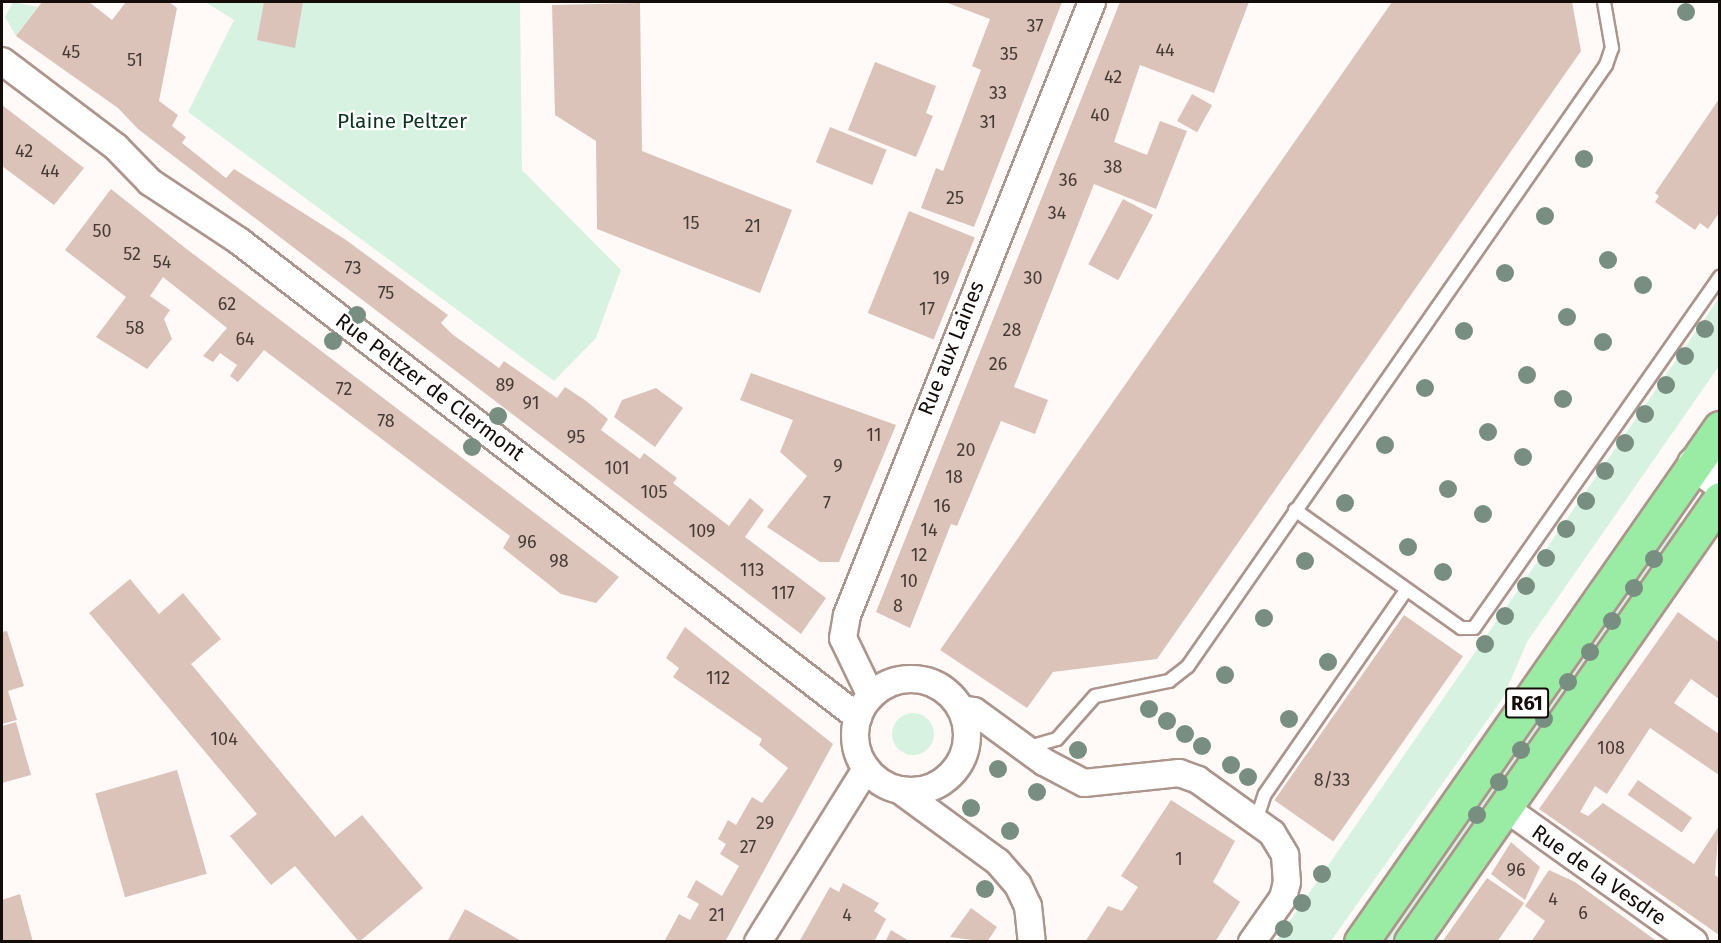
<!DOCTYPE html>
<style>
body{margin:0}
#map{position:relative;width:1721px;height:943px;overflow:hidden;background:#fffaf8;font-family:"Fira Sans",sans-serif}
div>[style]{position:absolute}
.green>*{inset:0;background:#d8f2e1}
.round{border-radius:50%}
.building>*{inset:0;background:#dbc3ba;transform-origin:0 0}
.roads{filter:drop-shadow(2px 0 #ac958c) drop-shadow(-2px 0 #ac958c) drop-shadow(0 2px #ac958c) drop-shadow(0 -2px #ac958c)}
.service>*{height:12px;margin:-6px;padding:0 6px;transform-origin:6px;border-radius:6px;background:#fff}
.minor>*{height:26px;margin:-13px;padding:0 13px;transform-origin:13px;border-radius:13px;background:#fff}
.minor>.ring{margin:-13px;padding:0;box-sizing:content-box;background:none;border:26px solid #fff;border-radius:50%}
.tertiary>*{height:32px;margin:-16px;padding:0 16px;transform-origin:16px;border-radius:16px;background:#fff}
.trunk>*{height:33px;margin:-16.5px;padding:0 16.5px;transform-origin:16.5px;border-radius:16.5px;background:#9aeba3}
.trees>*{width:18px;height:18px;margin:-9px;border-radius:50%;background:#788e81}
span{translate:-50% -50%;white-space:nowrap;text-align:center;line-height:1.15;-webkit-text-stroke:4.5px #fff;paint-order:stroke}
.number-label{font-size:18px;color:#463a35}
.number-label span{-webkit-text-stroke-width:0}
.shield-label span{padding:2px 4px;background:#fff;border:2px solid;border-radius:4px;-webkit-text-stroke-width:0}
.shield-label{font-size:20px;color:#140c09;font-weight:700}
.park-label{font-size:21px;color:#0a3520}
.street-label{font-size:21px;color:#140c09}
.frame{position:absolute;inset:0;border:3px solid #140c09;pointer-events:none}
</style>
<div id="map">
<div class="green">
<div style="clip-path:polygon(13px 2px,38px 7px,16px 36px,5px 17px)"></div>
<div style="clip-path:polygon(205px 2px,520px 2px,522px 170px,621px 270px,596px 338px,554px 381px,188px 112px,234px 20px)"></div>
<div style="clip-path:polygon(1719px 298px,1719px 366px,1527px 642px,1503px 698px,1331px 941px,1276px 941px)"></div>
<div style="clip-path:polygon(1676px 520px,1683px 524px,1396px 941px,1379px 942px)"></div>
<div class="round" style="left:892px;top:713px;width:42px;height:42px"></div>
</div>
<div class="building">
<div style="clip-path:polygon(42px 2px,89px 2px,112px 20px,126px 2px,169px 2px,177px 8px,159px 101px,178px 115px,172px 126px,186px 137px,182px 143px,226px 178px,234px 169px,346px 240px,448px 315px,441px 323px,452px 334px,499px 368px,504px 361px,557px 398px,565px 387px,585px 400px,608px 419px,601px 430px,640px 459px,644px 453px,677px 478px,673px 483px,729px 526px,750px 498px,764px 510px,745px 537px,826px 598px,801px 634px,138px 129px,118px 108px,16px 36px)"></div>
<div style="clip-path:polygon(264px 2px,303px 2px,295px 48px,257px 40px)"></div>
<div style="clip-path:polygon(945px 2px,1062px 2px,974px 227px,921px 208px,936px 168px,943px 171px,981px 70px,972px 66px,990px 19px)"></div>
<div style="clip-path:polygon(1120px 2px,1249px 2px,1214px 93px,1140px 65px,1114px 142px,1147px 155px,1160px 121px,1187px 131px,1156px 209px,1094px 184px,1014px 387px,1048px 400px,1035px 434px,1001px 421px,957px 526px,951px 524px,910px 628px,876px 612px)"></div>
<div style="clip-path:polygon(1392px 2px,1572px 2px,1581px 51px,1157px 659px,1053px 672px,1027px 708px,940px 650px)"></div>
<div style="clip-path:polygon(640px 3px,642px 151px,792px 210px,760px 293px,597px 229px,596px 141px,555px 115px,552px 5px)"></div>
<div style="clip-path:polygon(875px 62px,936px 86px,926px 113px,933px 116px,916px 157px,848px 130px)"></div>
<div style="left:1192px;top:94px;width:23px;height:31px;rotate:29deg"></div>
<div style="clip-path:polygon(1719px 99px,1719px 213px,1708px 229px,1700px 223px,1695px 230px,1655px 202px,1659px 196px,1655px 193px)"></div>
<div style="clip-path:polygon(2px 105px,84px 168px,54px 205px,2px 166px)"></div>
<div style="left:830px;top:127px;width:61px;height:38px;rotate:22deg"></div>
<div style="clip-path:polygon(111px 189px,184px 247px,619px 577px,596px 603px,561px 594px,503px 548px,510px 536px,264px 350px,238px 382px,230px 376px,237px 365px,220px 353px,213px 362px,203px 356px,227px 328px,163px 277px,150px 296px,170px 310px,164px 319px,172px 339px,147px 369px,96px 337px,126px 297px,65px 250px)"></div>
<div style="left:1123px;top:199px;width:34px;height:74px;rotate:28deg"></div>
<div style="left:909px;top:211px;width:71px;height:110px;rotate:22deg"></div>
<div style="clip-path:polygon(751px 373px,896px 425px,839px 562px,820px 562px,767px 527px,807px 476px,780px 452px,793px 420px,740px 400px)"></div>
<div style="clip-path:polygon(656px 388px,683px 408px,655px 447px,614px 417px,622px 400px)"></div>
<div style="clip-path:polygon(130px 579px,159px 614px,183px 593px,221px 639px,191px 664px,335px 837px,362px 815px,423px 888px,359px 942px,295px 866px,271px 885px,230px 836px,257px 814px,89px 613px)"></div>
<div style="clip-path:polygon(1678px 612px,1719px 642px,1719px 699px,1691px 679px,1674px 703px,1719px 734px,1719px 775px,1650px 728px,1607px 794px,1595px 786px,1580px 812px,1588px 816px,1603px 803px,1694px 864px,1719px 826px,1715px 875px,1719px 878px,1719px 935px,1539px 809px)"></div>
<div style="left:1404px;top:615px;width:72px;height:226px;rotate:35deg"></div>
<div style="clip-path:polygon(685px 627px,833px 744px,725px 942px,664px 942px,679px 914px,690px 920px,699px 904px,687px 897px,696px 880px,722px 896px,739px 866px,720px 854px,726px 844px,718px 839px,728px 820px,736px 825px,752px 797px,762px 803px,788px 768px,759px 745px,762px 739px,673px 677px,679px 668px,666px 658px)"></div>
<div style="clip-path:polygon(7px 631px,24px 686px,8px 691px,17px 720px,2px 724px,2px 632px)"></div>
<div style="clip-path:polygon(16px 722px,31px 775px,2px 783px,2px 726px)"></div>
<div style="left:177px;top:770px;width:108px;height:85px;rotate:74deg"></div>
<div style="left:1638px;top:780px;width:66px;height:18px;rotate:35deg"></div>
<div style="clip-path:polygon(1171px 800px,1235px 841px,1213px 882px,1240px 902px,1215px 942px,1085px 942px,1108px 906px,1122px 911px,1138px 887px,1121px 876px)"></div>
<div style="clip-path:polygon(1511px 842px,1540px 867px,1525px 900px,1491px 874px)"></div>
<div style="clip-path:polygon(1549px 870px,1575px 882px,1658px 942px,1531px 942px,1545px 921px,1525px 906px)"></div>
<div style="clip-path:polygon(1487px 878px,1524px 903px,1497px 942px,1442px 942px)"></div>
<div style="clip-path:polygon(843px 883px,879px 903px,874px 911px,886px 919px,874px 942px,799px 942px,830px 887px,839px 892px)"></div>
<div style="clip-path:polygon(20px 894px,33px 942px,2px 942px,2px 900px)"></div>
<div style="clip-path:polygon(971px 908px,997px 927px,987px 942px,950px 937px)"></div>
<div style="clip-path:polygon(465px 909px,523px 942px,447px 942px)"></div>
<div style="clip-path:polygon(891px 930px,911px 942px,885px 942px)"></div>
</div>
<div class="roads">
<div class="service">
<div style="left:1295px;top:510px;width:204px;rotate:35.4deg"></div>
<div style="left:1461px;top:628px;width:13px"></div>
<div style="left:1474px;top:628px;width:429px;rotate:-55deg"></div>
<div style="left:1029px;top:747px;width:29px;rotate:-16deg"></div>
<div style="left:1057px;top:739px;width:57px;rotate:-48.5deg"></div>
<div style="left:1095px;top:696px;width:76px;rotate:-11.5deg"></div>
<div style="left:1169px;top:681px;width:24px;rotate:-38deg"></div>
<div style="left:1188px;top:666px;width:732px;rotate:-55.18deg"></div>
<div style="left:1606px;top:65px;width:18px;rotate:-71deg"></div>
<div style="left:1612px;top:48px;width:47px;rotate:-99.9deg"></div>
<div style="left:1256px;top:821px;width:28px;rotate:-72deg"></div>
<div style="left:1265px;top:794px;width:248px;rotate:-55.3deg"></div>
</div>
<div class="minor">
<div style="left:2px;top:61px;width:143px;rotate:37deg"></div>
<div style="left:116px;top:147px;width:49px;rotate:45.8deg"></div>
<div style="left:150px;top:182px;width:107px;rotate:33.5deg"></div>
<div style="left:239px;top:241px;width:781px;rotate:37.56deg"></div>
<div class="ring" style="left:855px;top:679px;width:86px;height:86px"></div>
<div style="left:871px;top:696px;width:64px;rotate:-115.8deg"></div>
<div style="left:843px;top:638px;width:23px;rotate:-80deg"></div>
<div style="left:847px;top:615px;width:660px;rotate:-68.21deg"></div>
<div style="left:961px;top:709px;width:13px;rotate:9deg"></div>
<div style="left:974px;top:711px;width:87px;rotate:36.1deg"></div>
<div style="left:1044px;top:762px;width:45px;rotate:27.7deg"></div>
<div style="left:1084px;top:783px;width:96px;rotate:-6deg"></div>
<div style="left:1179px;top:773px;width:20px;rotate:20deg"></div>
<div style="left:1198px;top:780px;width:91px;rotate:35.6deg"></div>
<div style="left:1272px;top:833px;width:26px;rotate:59deg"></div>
<div style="left:1285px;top:855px;width:27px;rotate:86deg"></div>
<div style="left:1287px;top:882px;width:16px;rotate:104deg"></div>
<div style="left:1283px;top:898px;width:54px;rotate:125.2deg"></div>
<div style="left:901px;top:791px;width:120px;rotate:36.2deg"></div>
<div style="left:998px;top:862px;width:30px;rotate:49deg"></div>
<div style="left:1018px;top:885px;width:23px;rotate:65deg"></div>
<div style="left:1028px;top:906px;width:36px;rotate:84deg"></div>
<div style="left:1504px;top:807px;width:233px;rotate:35.4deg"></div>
<div style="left:758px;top:942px;width:204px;rotate:-58deg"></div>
</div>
<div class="tertiary">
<div style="left:1694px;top:464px;width:32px;rotate:36deg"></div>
</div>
<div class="trunk">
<div style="left:1361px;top:942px;width:627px;rotate:-55.07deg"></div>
<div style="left:1411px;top:942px;width:540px;rotate:-55.1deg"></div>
</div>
</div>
<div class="trees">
<div style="left:1686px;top:12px"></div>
<div style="left:1584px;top:159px"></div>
<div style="left:1545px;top:216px"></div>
<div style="left:1608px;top:260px"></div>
<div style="left:1505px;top:273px"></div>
<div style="left:1643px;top:285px"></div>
<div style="left:357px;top:315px"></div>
<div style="left:1567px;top:317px"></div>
<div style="left:1705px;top:329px"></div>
<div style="left:1464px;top:331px"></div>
<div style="left:333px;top:341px"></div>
<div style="left:1603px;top:342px"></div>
<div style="left:1685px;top:356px"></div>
<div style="left:1527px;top:375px"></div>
<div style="left:1666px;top:385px"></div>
<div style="left:1425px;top:388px"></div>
<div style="left:1563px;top:399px"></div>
<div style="left:1645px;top:414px"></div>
<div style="left:498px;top:416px"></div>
<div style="left:1488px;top:432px"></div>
<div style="left:1625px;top:443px"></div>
<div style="left:1385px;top:445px"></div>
<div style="left:472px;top:447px"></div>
<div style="left:1523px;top:457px"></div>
<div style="left:1605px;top:471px"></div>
<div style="left:1448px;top:489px"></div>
<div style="left:1586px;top:501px"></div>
<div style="left:1345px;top:503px"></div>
<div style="left:1483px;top:514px"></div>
<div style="left:1566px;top:529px"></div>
<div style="left:1408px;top:547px"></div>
<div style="left:1546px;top:558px"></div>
<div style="left:1654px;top:559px"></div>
<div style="left:1305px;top:561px"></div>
<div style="left:1443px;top:572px"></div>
<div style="left:1526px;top:586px"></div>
<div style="left:1634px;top:588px"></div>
<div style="left:1505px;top:616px"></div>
<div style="left:1264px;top:618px"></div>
<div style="left:1612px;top:621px"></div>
<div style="left:1485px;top:644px"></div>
<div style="left:1590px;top:652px"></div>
<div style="left:1328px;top:662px"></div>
<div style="left:1225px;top:675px"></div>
<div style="left:1568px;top:682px"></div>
<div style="left:1149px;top:709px"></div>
<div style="left:1289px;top:719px"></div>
<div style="left:1544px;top:719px"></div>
<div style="left:1167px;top:721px"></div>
<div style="left:1185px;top:734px"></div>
<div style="left:1202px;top:746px"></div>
<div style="left:1078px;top:750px"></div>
<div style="left:1521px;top:750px"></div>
<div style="left:1231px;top:765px"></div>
<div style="left:998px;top:769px"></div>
<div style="left:1248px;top:777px"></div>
<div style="left:1499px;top:782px"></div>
<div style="left:1037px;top:792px"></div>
<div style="left:971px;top:808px"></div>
<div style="left:1477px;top:815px"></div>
<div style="left:1010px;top:831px"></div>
<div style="left:1322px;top:874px"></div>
<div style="left:985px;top:889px"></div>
<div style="left:1302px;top:903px"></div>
<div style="left:1284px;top:929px"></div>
</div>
<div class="number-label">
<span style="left:1035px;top:26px">37</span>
<span style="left:1165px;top:50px">44</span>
<span style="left:71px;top:52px">45</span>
<span style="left:1009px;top:54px">35</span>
<span style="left:135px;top:60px">51</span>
<span style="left:1113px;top:77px">42</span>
<span style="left:998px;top:93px">33</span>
<span style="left:1100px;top:115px">40</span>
<span style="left:988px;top:122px">31</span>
<span style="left:24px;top:151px">42</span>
<span style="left:1113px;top:167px">38</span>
<span style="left:50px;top:171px">44</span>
<span style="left:1068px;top:180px">36</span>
<span style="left:955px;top:198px">25</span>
<span style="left:1057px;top:213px">34</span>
<span style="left:691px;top:223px">15</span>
<span style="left:753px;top:226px">21</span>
<span style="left:102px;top:231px">50</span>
<span style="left:132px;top:254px">52</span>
<span style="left:162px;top:262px">54</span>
<span style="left:353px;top:268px">73</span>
<span style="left:941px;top:278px">19</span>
<span style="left:1033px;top:278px">30</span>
<span style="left:386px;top:293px">75</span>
<span style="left:227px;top:304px">62</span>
<span style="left:927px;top:309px">17</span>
<span style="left:135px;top:328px">58</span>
<span style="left:1012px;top:330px">28</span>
<span style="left:245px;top:339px">64</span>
<span style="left:998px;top:364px">26</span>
<span style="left:505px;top:385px">89</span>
<span style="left:344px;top:389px">72</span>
<span style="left:531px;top:403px">91</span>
<span style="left:386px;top:421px">78</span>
<span style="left:874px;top:435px">11</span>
<span style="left:576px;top:437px">95</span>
<span style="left:966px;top:450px">20</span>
<span style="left:838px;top:466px">9</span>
<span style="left:617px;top:468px">101</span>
<span style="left:954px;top:477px">18</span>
<span style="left:654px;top:492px">105</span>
<span style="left:827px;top:503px">7</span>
<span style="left:942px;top:506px">16</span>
<span style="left:929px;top:530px">14</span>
<span style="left:702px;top:531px">109</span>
<span style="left:527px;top:542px">96</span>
<span style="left:919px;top:555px">12</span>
<span style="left:559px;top:561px">98</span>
<span style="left:752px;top:570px">113</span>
<span style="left:909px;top:581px">10</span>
<span style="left:783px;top:593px">117</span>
<span style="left:898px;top:606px">8</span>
<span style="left:718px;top:678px">112</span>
<span style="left:224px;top:739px">104</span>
<span style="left:1611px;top:748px">108</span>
<span style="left:1332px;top:780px">8/33</span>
<span style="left:765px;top:823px">29</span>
<span style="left:748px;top:847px">27</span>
<span style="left:1179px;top:859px">1</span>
<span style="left:1516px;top:870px">96</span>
<span style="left:1553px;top:899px">4</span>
<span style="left:1583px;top:913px">6</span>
<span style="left:717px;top:915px">21</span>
<span style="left:847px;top:915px">4</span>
</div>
<div class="shield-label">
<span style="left:1527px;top:703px">R61</span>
</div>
<div class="park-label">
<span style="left:402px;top:121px">Plaine Peltzer</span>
</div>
<div class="street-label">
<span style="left:951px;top:348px;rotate:-68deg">Rue aux Laines</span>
<span style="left:430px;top:387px;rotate:37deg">Rue Peltzer de Clermont</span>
<span style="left:1599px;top:875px;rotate:35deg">Rue de la Vesdre</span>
</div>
<div class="frame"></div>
</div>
